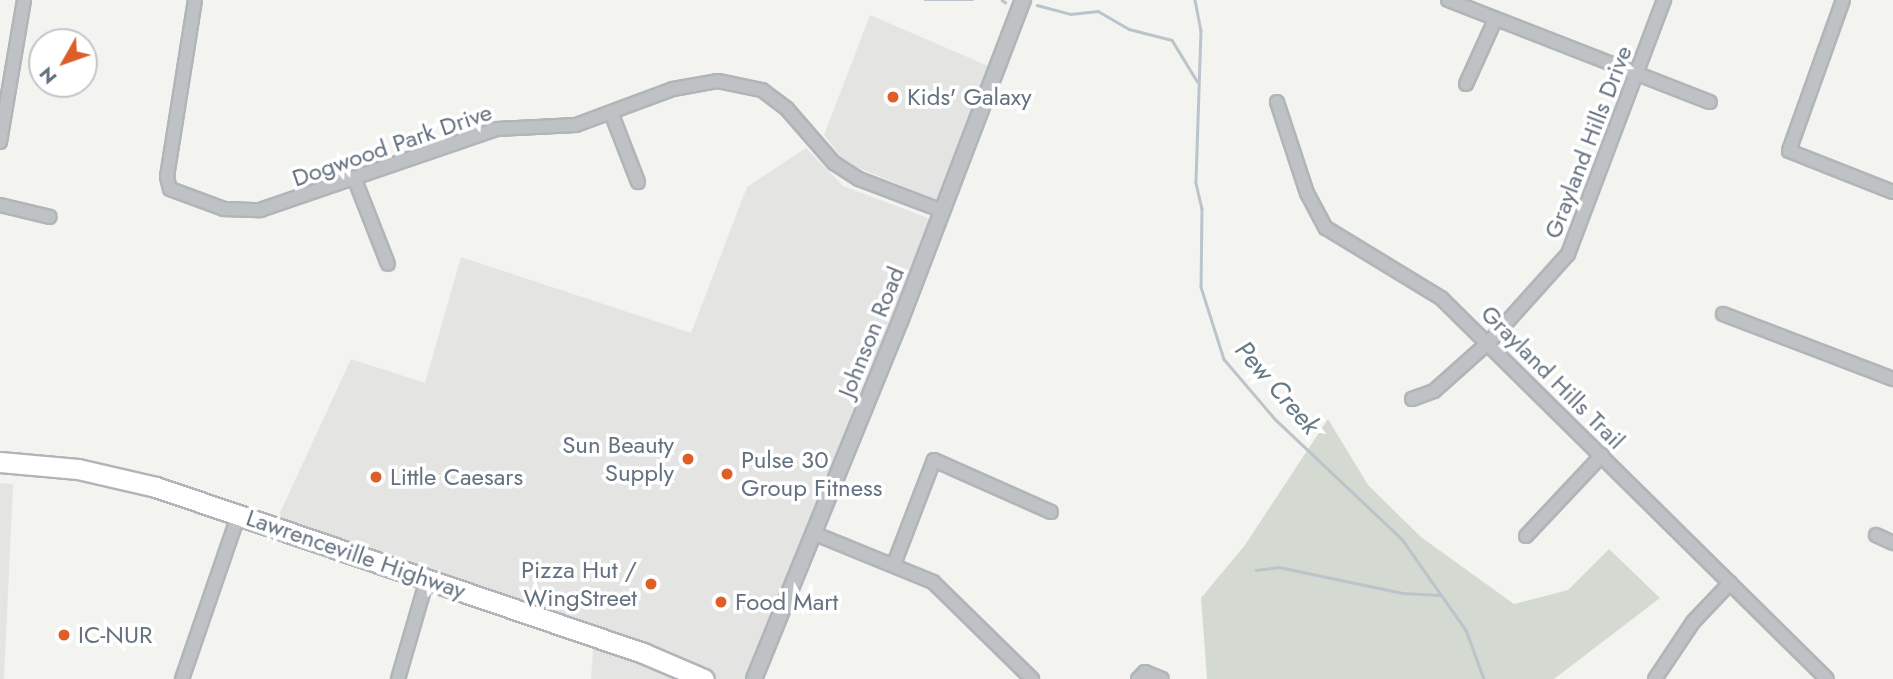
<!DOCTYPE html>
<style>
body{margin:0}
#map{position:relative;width:1893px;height:679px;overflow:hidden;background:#f3f4ef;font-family:Jost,sans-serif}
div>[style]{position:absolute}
.built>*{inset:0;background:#e4e5e3}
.green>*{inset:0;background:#d4dad1}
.stream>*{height:2.5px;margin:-1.25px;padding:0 1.25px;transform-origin:1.25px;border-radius:1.25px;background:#bac4ca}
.roads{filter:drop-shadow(2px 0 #b1b5b9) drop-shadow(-2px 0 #b1b5b9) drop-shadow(0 2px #b1b5b9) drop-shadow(0 -2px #b1b5b9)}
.minor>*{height:12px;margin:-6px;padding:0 6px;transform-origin:6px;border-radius:6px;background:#bec2c5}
.tertiary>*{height:14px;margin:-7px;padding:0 7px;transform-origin:7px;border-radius:7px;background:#bec2c5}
.primary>*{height:19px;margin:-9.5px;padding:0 9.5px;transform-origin:9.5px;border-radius:9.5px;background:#fff}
.dots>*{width:19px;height:19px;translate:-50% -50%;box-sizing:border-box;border:4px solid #fff;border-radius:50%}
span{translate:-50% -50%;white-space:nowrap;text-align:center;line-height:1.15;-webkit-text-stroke:7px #fff;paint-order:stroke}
.poi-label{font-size:24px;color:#637180}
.left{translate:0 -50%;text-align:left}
.right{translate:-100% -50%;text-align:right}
.street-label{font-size:24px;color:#637180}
.water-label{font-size:26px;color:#637985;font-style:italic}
.north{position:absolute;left:28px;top:28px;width:70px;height:70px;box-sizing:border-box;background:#fff;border:2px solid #c1c6cc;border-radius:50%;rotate:230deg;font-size:19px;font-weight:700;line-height:28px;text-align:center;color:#637180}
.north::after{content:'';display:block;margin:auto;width:24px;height:32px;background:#dd5e26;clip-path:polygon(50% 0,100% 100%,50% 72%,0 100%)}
</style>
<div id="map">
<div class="built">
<div style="clip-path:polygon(870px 15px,993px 68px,940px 201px,846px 163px,824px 135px)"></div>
<div style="clip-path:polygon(806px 148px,843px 186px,936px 221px,861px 389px,754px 679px,591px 679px,594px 636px,273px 528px,351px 359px,425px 383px,461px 257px,691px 333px,747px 187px)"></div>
<div style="clip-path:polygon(0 483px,13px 484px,4px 679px,0 679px)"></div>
</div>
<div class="green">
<div style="clip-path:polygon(1328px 419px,1368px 485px,1421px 537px,1514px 604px,1568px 590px,1609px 549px,1660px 598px,1554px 679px,1207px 679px,1201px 598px,1245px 545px)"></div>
</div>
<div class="stream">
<div style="left:925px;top:0;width:48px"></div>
<div style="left:1002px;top:0;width:4px;rotate:34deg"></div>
<div style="left:1195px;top:0;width:31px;rotate:79deg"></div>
<div style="left:1201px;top:30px;width:153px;rotate:91.9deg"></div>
<div style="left:1196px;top:183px;width:26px;rotate:77deg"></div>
<div style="left:1202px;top:208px;width:79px;rotate:90.7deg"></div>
<div style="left:1201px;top:287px;width:76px;rotate:72.3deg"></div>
<div style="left:1224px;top:359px;width:79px;rotate:49.6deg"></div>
<div style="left:1275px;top:419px;width:175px;rotate:43.4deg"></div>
<div style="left:1402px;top:539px;width:111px;rotate:54.9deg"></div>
<div style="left:1466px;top:630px;width:52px;rotate:69.8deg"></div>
<div style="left:1037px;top:5px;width:34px;rotate:15deg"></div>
<div style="left:1070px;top:14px;width:28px;rotate:-6deg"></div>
<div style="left:1098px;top:11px;width:36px;rotate:30deg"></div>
<div style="left:1129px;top:29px;width:44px;rotate:14.3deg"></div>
<div style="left:1172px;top:40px;width:48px;rotate:58.6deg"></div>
<div style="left:1256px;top:570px;width:23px;rotate:-7deg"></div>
<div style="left:1279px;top:567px;width:126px;rotate:11.9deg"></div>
<div style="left:1402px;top:593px;width:38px;rotate:3deg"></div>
</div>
<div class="roads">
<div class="minor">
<div style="left:195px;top:0;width:179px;rotate:99deg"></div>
<div style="left:167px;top:177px;width:12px;rotate:76deg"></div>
<div style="left:170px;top:189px;width:58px;rotate:20.3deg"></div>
<div style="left:224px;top:209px;width:36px;rotate:2deg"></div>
<div style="left:260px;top:210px;width:250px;rotate:-18.9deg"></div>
<div style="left:497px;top:129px;width:79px;rotate:-2.9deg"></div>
<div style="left:576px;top:125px;width:103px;rotate:-20.4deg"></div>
<div style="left:673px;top:89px;width:46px;rotate:-10.1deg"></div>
<div style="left:718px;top:81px;width:45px;rotate:11.6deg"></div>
<div style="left:762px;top:90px;width:31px;rotate:37deg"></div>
<div style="left:787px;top:109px;width:72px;rotate:49deg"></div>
<div style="left:834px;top:163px;width:30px;rotate:33deg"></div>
<div style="left:859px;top:179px;width:90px;rotate:20.9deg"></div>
<div style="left:1448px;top:0;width:281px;rotate:21.3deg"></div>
<div style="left:1843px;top:0;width:160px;rotate:109.7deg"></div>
<div style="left:1789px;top:151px;width:112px;rotate:21.5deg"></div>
<div style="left:1466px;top:84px;width:70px;rotate:-65.6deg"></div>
<div style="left:1277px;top:102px;width:96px;rotate:71.8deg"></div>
<div style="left:1307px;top:193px;width:40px;rotate:62deg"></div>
<div style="left:1326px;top:228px;width:135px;rotate:31.3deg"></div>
<div style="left:1441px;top:298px;width:542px;rotate:44.63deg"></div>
<div style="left:612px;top:115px;width:72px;rotate:68.8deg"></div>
<div style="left:0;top:142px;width:144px;rotate:-80.4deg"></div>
<div style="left:355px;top:180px;width:90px;rotate:68.6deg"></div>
<div style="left:0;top:205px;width:51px;rotate:13.5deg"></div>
<div style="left:1723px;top:314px;width:182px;rotate:20.9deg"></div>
<div style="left:1412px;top:399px;width:23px;rotate:-20deg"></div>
<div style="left:1434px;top:391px;width:74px;rotate:-41.7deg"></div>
<div style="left:1489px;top:342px;width:118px;rotate:-48.1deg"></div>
<div style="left:1568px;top:254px;width:272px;rotate:-69.3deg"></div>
<div style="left:813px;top:533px;width:130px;rotate:22.2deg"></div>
<div style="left:933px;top:582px;width:139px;rotate:44.4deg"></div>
<div style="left:1876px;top:535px;width:19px;rotate:25deg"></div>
<div style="left:1526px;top:536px;width:111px;rotate:-46.8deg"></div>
<div style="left:894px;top:564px;width:111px;rotate:-69deg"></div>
<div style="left:934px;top:460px;width:128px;rotate:24deg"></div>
<div style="left:182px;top:679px;width:176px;rotate:-71deg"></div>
<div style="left:398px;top:679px;width:104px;rotate:-73.8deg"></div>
<div style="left:1138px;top:679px;width:10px;rotate:-45deg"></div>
<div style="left:1145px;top:672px;width:18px;rotate:22deg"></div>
<div style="left:1655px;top:679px;width:69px;rotate:-56.3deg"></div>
<div style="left:1693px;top:622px;width:54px;rotate:-46.5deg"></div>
</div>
<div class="tertiary">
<div style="left:754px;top:679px;width:389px;rotate:-67.8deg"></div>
<div style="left:901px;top:319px;width:342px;rotate:-69.1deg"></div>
</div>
<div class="primary">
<div style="left:0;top:462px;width:78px;rotate:5.1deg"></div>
<div style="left:78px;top:469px;width:80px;rotate:13deg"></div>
<div style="left:156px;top:487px;width:515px;rotate:18.82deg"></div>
<div style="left:643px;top:653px;width:66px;rotate:23.1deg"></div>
</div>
</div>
<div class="dots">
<div style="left:893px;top:97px;background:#dd5e26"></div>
<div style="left:688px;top:459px;background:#dd5e26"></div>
<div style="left:727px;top:474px;background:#dd5e26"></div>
<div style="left:376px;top:477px;background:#dd5e26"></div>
<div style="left:651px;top:584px;background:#dd5e26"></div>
<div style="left:721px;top:602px;background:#dd5e26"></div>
<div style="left:64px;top:635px;background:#dd5e26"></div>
</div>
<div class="poi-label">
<span class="left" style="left:907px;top:97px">Kids' Galaxy</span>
<span class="right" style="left:674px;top:459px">Sun Beauty<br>Supply</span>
<span class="left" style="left:741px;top:474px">Pulse 30<br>Group Fitness</span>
<span class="left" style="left:390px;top:477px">Little Caesars</span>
<span class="right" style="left:637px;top:584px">Pizza Hut /<br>WingStreet</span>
<span class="left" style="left:735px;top:602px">Food Mart</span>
<span class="left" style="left:78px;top:635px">IC-NUR</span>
</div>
<div class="street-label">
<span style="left:1588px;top:142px;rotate:-69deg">Grayland Hills Drive</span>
<span style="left:392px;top:145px;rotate:-19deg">Dogwood Park Drive</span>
<span style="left:871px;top:332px;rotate:-68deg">Johnson Road</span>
<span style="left:1553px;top:377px;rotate:45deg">Grayland Hills Trail</span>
<span style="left:356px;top:554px;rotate:19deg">Lawrenceville Highway</span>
</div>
<div class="water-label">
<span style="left:1277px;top:388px;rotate:49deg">Pew Creek</span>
</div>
<div class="north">N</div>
</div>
